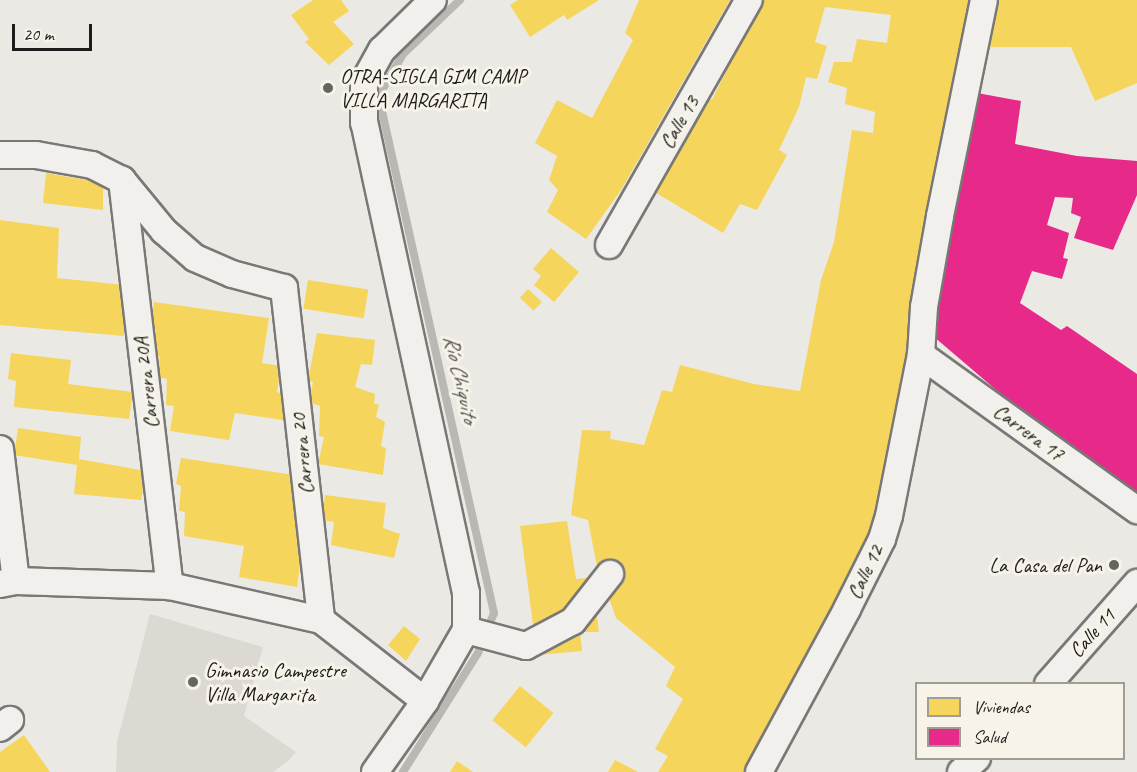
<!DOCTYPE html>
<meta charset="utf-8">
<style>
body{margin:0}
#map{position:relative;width:1137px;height:772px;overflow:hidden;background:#eae9e4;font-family:Caveat,sans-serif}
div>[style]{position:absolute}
.built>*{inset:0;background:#dbd9d2}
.homes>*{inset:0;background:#f6d55c;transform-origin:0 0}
.health>*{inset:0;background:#e7298a}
.stream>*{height:8px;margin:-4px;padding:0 4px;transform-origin:4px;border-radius:4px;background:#bab8b2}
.roads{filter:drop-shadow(2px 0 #797876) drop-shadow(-2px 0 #797876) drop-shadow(0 2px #797876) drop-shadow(0 -2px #797876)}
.minor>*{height:26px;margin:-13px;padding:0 13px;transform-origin:13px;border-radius:13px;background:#f1f0ec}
.dots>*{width:16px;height:16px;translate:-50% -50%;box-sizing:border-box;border:3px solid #f7f3e8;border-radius:50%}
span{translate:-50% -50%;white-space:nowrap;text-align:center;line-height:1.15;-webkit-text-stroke:6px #f7f3e8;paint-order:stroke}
.poi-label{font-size:21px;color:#1c1c1c}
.left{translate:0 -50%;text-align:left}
.right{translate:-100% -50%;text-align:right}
.street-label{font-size:21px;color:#1c1c1c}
.water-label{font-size:22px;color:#535250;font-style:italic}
.legend{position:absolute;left:915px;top:682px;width:210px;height:78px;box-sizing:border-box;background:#f7f3e8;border:2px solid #9f9d96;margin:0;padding:8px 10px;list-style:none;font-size:18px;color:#1c1c1c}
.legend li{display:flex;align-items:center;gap:12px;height:30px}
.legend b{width:30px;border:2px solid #9f9d96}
.scale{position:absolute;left:12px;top:24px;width:80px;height:27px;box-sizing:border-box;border:3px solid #1c1c1c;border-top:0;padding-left:8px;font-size:18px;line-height:21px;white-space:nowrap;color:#1c1c1c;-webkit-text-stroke:4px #f7f3e8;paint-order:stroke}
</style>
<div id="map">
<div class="built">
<div style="clip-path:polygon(150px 614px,263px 647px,244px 716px,296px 752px,288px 761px,273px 772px,116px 772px,117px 742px)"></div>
</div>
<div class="homes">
<div style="clip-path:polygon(313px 0,341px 0,349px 11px,333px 22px,354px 44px,329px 65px,305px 42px,309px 39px,291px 15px)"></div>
<div style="clip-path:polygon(518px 0,599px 0,567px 20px,564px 15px,530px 37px,510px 5px)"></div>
<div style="clip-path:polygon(639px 0,730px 0,621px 190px,586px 239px,547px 212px,558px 190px,549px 180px,557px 156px,535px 143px,557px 100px,592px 118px,633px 40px,625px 33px)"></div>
<div style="clip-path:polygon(761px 0,972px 0,950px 100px,920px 262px,892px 449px,874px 530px,746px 772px,658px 772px,668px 756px,655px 749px,683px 699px,666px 686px,675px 667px,616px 618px,607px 592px,594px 594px,599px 632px,580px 632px,582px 651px,537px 655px,520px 526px,567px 521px,576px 579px,599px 577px,588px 520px,571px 515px,582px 430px,611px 431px,610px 439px,644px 445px,662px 390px,672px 392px,680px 365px,754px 384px,800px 391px,821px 280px,834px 242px,852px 130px,873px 133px,875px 112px,845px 104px,847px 88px,828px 82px,834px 62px,852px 62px,857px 39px,887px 43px,891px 15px,825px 7px,815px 42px,827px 46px,817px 79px,806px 77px,799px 107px,779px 150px,787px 155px,757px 210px,740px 204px,723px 233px,653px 191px,707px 97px,712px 100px)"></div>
<div style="clip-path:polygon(998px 0,1137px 0,1137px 83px,1095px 101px,1071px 47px,989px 47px)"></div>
<div style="clip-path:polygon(46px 173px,103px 183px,103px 210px,43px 203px)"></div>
<div style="clip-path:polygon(0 220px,59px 228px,57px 278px,124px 285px,124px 336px,0 325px)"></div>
<div style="clip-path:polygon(551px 248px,579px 272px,554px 302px,534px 285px,541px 276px,533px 269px)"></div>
<div style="left:308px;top:280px;width:61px;height:29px;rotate:9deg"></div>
<div style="left:528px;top:289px;width:19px;height:12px;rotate:43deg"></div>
<div style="clip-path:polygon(154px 302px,269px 318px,262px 363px,281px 366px,277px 392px,288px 396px,283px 420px,235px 413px,229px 440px,170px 431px,174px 406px,166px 405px,167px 379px,158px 377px,160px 357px,152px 355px,156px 330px,151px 329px)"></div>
<div style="clip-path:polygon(317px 333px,375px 340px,372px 365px,361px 364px,355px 387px,375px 394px,374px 404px,379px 404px,376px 417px,385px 422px,381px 446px,386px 448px,383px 475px,318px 464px,324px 437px,319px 436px,320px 406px,309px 402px,313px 382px,308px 381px)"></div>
<div style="clip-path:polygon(11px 353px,71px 360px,68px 384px,133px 392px,129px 419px,14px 407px,16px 381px,8px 379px)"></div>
<div style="clip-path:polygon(18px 428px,81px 437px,79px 459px,146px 471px,141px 500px,74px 494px,77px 465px,14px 455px)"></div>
<div style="clip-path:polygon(181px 458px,294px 475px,301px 558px,297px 587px,239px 577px,244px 546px,184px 536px,185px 512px,179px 511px,181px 486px,176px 484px)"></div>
<div style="clip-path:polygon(325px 495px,386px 503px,383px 528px,400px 534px,394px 558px,331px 545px,334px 522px,322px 520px)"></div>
<div style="clip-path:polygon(404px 626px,420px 639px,406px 661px,388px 645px)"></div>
<div style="left:520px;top:686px;width:43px;height:44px;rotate:39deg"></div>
<div style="clip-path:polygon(24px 735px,50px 772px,0 772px,0 752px)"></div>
<div style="clip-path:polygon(615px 760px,638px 772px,608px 772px)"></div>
<div style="clip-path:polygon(457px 761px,473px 772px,450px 772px)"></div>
</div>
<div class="health">
<div style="clip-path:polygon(977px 93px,1021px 101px,1015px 144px,1077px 156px,1137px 161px,1137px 195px,1113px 250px,1074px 238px,1081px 217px,1071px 213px,1073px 198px,1055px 197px,1047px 225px,1069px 233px,1063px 258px,1068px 259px,1062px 279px,1032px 271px,1020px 303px,1061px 330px,1067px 326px,1137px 374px,1137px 495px,1015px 406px,933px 336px)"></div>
</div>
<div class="stream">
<div style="left:403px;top:772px;width:141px;rotate:-57.8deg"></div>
<div style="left:478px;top:653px;width:43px;rotate:-68.2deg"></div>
<div style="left:494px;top:613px;width:514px;rotate:-102.58deg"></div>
<div style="left:382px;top:111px;width:19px;rotate:-93deg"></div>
<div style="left:381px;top:92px;width:44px;rotate:-59.9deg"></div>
<div style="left:403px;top:54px;width:79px;rotate:-43.5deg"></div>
</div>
<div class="roads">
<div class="minor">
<div style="left:0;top:155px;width:36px"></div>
<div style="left:36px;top:155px;width:57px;rotate:10.1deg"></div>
<div style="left:92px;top:165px;width:34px;rotate:27deg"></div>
<div style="left:122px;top:180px;width:66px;rotate:50.5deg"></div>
<div style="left:164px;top:231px;width:41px;rotate:41.1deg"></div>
<div style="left:195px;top:258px;width:40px;rotate:23.4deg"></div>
<div style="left:232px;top:274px;width:54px;rotate:15.1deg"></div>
<div style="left:284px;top:288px;width:334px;rotate:83.6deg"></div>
<div style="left:122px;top:180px;width:409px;rotate:83.3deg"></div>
<div style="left:609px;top:245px;width:282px;rotate:-60.3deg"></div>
<div style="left:921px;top:355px;width:266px;rotate:35.7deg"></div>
<div style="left:0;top:449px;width:133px;rotate:83.1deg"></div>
<div style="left:0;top:584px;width:16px;rotate:-11deg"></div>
<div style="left:16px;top:581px;width:154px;rotate:1.9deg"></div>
<div style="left:170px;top:586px;width:155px;rotate:12.7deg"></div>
<div style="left:321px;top:620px;width:132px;rotate:37.9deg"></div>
<div style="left:466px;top:630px;width:62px;rotate:14.9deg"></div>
<div style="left:526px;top:646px;width:53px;rotate:-28deg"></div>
<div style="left:573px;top:621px;width:60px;rotate:-51.8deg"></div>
<div style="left:1048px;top:684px;width:135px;rotate:-48.6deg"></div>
<div style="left:0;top:728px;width:13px;rotate:-39deg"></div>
<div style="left:375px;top:772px;width:87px;rotate:-54.8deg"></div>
<div style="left:425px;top:701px;width:82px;rotate:-60deg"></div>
<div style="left:466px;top:630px;width:37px;rotate:-90deg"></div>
<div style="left:466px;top:593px;width:481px;rotate:-102.2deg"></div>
<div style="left:364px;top:123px;width:41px;rotate:-90deg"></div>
<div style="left:364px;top:82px;width:37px;rotate:-61deg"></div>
<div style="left:382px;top:50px;width:71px;rotate:-44.4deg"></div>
<div style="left:759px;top:772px;width:185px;rotate:-61.6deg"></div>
<div style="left:847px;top:609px;width:78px;rotate:-63.4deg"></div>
<div style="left:882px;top:539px;width:24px;rotate:-73deg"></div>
<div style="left:889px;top:516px;width:164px;rotate:-78.8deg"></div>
<div style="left:921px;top:355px;width:48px;rotate:-86.4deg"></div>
<div style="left:924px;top:307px;width:92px;rotate:-80deg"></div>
<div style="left:940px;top:216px;width:220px;rotate:-78.5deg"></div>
<div style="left:961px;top:772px;width:21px;rotate:-41deg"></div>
</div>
</div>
<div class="dots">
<div style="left:328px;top:88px;background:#646462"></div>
<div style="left:1114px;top:565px;background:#646462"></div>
<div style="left:193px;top:682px;background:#646462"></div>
</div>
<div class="poi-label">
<span class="left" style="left:340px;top:88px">OTRA-SIGLA GIM CAMP<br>VILLA MARGARITA</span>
<span class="right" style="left:1102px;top:565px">La Casa del Pan</span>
<span class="left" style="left:205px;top:682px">Gimnasio Campestre<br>Villa Margarita</span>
</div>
<div class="street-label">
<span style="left:679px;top:122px;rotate:-60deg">Calle 13</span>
<span style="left:146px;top:383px;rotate:-97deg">Carrera 20A</span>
<span style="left:1029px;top:432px;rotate:36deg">Carrera 17</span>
<span style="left:302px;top:454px;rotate:-96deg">Carrera 20</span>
<span style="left:865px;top:572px;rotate:-64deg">Calle 12</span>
<span style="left:1092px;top:633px;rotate:-48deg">Calle 11</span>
</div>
<div class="water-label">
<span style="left:460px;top:379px;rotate:77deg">Río Chiquito</span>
</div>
<ul class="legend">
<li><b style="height:16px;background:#f6d55c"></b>Viviendas</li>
<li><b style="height:16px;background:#e7298a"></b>Salud</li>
</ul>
<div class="scale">20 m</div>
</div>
